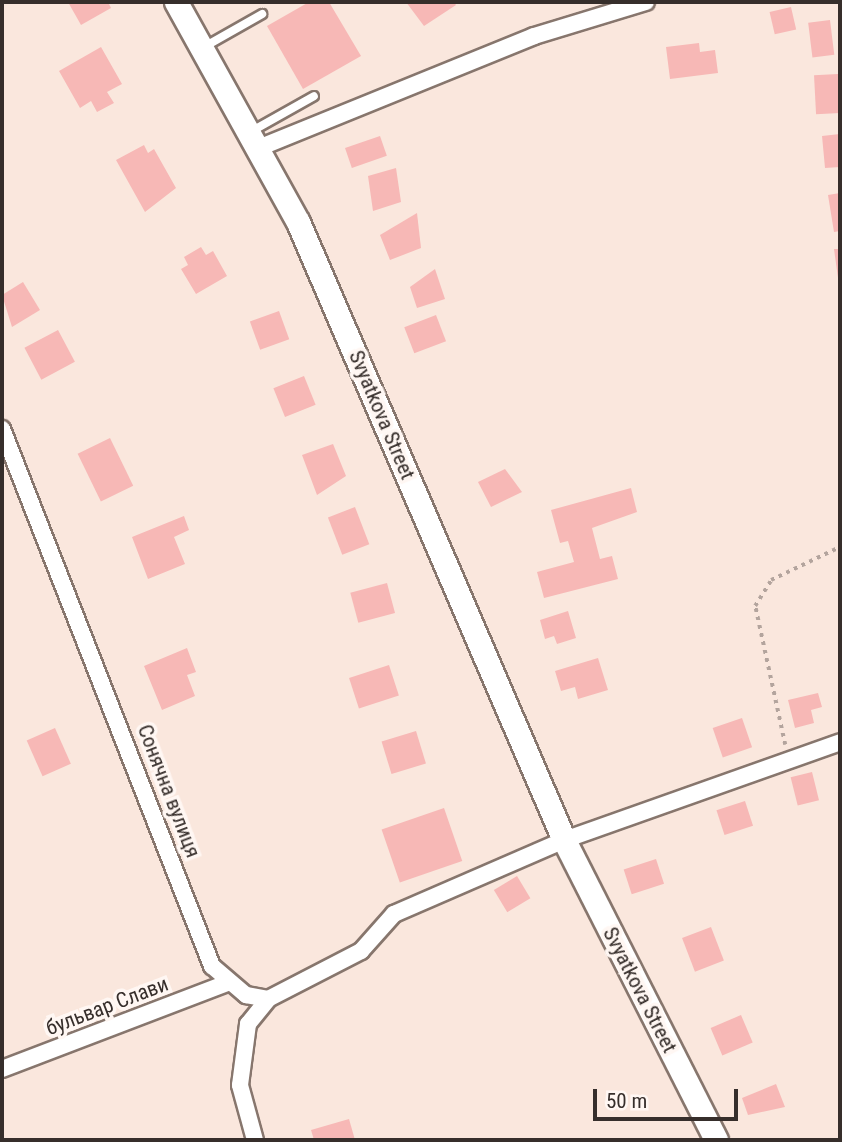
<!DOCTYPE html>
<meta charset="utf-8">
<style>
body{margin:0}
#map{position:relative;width:842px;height:1142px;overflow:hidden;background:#fae7dd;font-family:"Roboto Condensed",sans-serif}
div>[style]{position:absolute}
.building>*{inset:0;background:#f7b8b6;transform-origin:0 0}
.path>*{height:3.5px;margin-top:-1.75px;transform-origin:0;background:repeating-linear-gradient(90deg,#b3a49d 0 3.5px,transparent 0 8.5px)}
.roads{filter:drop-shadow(2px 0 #87766d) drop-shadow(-2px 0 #87766d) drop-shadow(0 2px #87766d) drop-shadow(0 -2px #87766d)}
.lane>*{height:8px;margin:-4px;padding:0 4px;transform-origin:4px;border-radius:4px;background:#fff}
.street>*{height:16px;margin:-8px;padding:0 8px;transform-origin:8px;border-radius:8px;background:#fff}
.secondary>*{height:23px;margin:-11.5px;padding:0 11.5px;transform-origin:11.5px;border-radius:11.5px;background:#fff}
span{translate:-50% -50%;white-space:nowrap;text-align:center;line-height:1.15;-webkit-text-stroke:7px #fff7f3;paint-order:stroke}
.street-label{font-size:21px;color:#362e2b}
.frame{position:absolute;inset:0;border:4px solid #362e2b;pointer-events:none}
.scale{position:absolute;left:593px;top:1089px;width:145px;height:32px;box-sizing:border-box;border:4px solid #362e2b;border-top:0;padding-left:9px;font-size:21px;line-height:24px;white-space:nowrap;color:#362e2b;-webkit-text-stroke:5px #fff7f3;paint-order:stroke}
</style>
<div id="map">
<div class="building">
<div style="clip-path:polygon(68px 2px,108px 2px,111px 8px,81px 25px)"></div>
<div style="clip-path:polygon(309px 2px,329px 2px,361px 56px,303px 89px,267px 26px)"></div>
<div style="clip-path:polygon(406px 2px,454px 2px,456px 5px,424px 26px)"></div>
<div style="left:791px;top:7px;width:23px;height:22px;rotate:77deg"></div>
<div style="left:830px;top:20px;width:35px;height:22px;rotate:83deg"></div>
<div style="clip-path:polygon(699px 43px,700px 52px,715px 50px,718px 73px,670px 79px,666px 47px)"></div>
<div style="clip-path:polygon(101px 47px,122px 84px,107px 92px,114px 103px,97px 112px,91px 101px,80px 108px,59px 71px)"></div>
<div style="left:838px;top:74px;width:39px;height:24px;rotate:87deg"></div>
<div style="clip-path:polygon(840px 134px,840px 167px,825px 168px,822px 136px)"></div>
<div style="left:380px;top:136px;width:21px;height:37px;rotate:71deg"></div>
<div style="clip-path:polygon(144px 145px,148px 153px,154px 149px,176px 188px,145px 212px,116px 160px)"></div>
<div style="clip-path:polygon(396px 168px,401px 202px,373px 211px,368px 176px)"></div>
<div style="clip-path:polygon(840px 193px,840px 231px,834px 232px,828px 195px)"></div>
<div style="clip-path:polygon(417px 213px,421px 248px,390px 260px,380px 235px)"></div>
<div style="clip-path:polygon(201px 247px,206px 255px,213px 251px,227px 276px,196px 294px,181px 269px,188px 265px,184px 257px)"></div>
<div style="clip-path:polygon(834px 249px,840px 249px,840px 285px,839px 285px)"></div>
<div style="clip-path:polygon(435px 269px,445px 299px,417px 308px,410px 287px)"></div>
<div style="clip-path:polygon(23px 282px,40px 310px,12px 327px,2px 295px)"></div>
<div style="left:279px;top:311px;width:30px;height:31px;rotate:70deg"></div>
<div style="left:436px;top:315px;width:28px;height:34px;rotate:69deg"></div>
<div style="left:58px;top:330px;width:36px;height:38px;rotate:62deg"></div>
<div style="left:304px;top:376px;width:31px;height:33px;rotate:68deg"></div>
<div style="left:110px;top:438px;width:53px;height:36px;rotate:64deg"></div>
<div style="clip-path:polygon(333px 444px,346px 476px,317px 495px,302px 455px)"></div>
<div style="clip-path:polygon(505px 469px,522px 492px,491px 507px,478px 482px)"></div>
<div style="clip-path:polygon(631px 488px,637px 512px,592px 528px,600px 559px,612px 556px,618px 579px,544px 598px,537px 572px,574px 562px,568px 541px,560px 543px,551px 510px)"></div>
<div style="left:355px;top:507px;width:40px;height:29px;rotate:69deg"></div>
<div style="clip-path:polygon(184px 516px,189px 530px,174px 537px,185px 564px,148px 579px,132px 537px)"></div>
<div style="left:387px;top:583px;width:31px;height:38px;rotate:75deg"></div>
<div style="clip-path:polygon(568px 611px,576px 638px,557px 644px,554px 636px,545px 639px,540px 620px)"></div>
<div style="clip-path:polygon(187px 648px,196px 672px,187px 675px,195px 696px,162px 710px,144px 666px)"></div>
<div style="clip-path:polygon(598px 658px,608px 690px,578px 699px,575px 687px,561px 691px,555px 671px)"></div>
<div style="left:389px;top:665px;width:32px;height:42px;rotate:72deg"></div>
<div style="clip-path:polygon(818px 693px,822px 707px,811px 710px,814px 723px,795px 728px,788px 700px)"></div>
<div style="left:742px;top:718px;width:31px;height:31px;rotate:71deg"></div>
<div style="left:55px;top:728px;width:39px;height:31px;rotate:66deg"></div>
<div style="left:416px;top:731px;width:34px;height:36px;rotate:73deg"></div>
<div style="left:812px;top:772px;width:29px;height:22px;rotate:76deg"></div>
<div style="left:745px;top:801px;width:26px;height:30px;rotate:72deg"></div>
<div style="left:444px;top:808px;width:56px;height:66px;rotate:71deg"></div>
<div style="left:656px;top:859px;width:26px;height:34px;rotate:72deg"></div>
<div style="left:517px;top:876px;width:26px;height:27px;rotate:59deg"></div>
<div style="left:711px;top:927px;width:36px;height:31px;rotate:69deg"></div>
<div style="left:741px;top:1015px;width:30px;height:33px;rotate:67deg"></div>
<div style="clip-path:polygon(776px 1084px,785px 1107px,748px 1115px,742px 1098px)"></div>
<div style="clip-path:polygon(349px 1119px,355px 1140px,314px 1140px,311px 1130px)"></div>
</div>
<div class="path">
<div style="left:785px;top:745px;width:142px;rotate:-102.2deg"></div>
<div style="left:755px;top:606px;width:31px;rotate:-58deg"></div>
<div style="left:771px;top:580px;width:76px;rotate:-25.6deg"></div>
</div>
<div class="roads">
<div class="lane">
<div style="left:204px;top:47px;width:67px;rotate:-29.6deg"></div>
<div style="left:252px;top:131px;width:71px;rotate:-29.4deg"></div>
</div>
<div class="street">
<div style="left:261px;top:147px;width:295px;rotate:-22.1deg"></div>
<div style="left:534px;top:36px;width:117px;rotate:-16.9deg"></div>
<div style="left:2px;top:429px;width:577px;rotate:68.64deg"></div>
<div style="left:212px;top:966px;width:45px;rotate:40.5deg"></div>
<div style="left:246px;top:995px;width:22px;rotate:10deg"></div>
<div style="left:2px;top:1069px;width:241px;rotate:-20.9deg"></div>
<div style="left:255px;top:1140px;width:57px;rotate:-105.3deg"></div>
<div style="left:240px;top:1085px;width:62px;rotate:-82.5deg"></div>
<div style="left:248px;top:1024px;width:32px;rotate:-51deg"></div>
<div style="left:268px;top:999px;width:105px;rotate:-27.3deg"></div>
<div style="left:361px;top:951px;width:50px;rotate:-48.3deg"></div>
<div style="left:394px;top:914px;width:185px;rotate:-23.5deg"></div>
<div style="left:564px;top:840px;width:293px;rotate:-19.5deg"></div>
</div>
<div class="secondary">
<div style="left:176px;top:2px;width:252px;rotate:61deg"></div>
<div style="left:298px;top:222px;width:673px;rotate:66.71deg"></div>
<div style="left:564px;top:840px;width:336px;rotate:63.1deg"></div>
</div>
</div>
<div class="street-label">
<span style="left:382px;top:415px;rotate:67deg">Svyatkova Street</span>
<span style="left:169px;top:791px;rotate:69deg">Сонячна вулиця</span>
<span style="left:640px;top:990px;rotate:63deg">Svyatkova Street</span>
<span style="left:107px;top:1006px;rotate:-21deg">бульвар Слави</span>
</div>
<div class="frame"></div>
<div class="scale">50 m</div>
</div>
